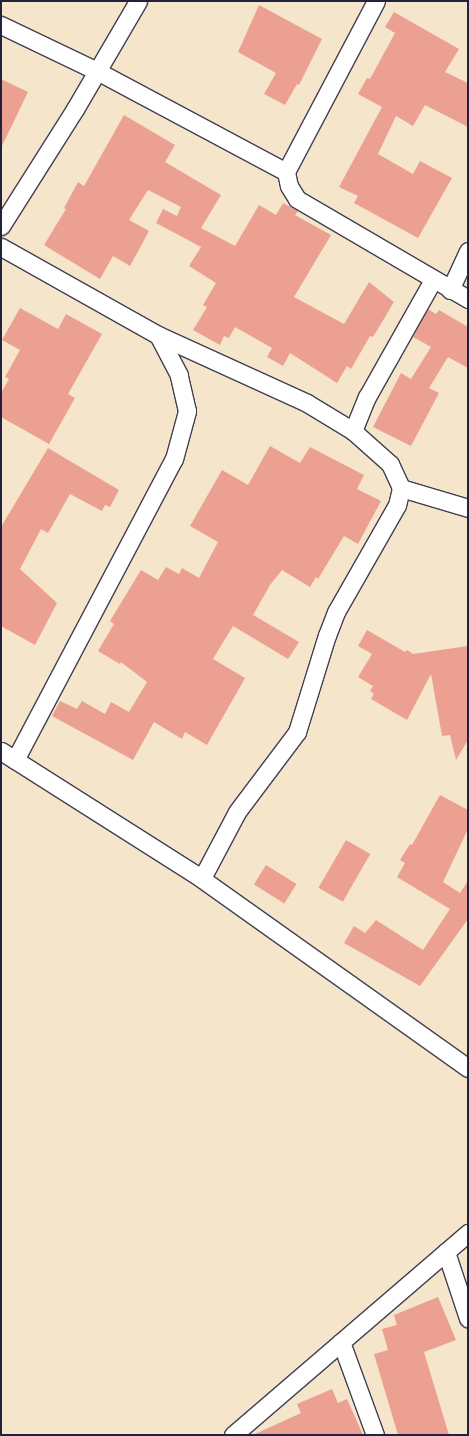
<!DOCTYPE html>
<style>
body{margin:0}
#map{position:relative;width:469px;height:1436px;overflow:hidden;background:#f5e5cb;font-family:"Playpen Sans",sans-serif}
div>[style]{position:absolute}
.building>*{inset:0;background:#eca091;transform-origin:0 0}
.roads{filter:drop-shadow(1px 0 #423f51) drop-shadow(-1px 0 #423f51) drop-shadow(0 1px #423f51) drop-shadow(0 -1px #423f51)}
.street>*{height:17px;margin:-8.5px;padding:0 8.5px;transform-origin:8.5px;border-radius:8.5px;background:#fff}
span{translate:-50% -50%;white-space:nowrap;text-align:center;line-height:1.15;-webkit-text-stroke:3.5px #fcf5e5;paint-order:stroke}
.frame{position:absolute;inset:0;border:2px solid #22223b;pointer-events:none}
</style>
<div id="map">
<div class="building">
<div style="clip-path:polygon(259px 5px,322px 39px,299px 85px,297px 84px,285px 105px,264px 94px,276px 73px,238px 52px)"></div>
<div style="clip-path:polygon(394px 12px,459px 49px,445px 72px,468px 83px,468px 127px,425px 105px,413px 126px,396px 116px,378px 154px,413px 174px,420px 161px,452px 178px,418px 238px,354px 203px,358px 196px,339px 187px,382px 107px,358px 94px,367px 78px,370px 79px,395px 33px,385px 27px)"></div>
<div style="clip-path:polygon(1px 79px,28px 92px,1px 148px)"></div>
<div style="clip-path:polygon(124px 115px,175px 145px,165px 162px,221px 195px,201px 228px,235px 246px,259px 205px,276px 215px,283px 203px,298px 211px,295px 215px,331px 235px,294px 297px,344px 324px,369px 282px,394px 302px,373px 337px,370px 336px,351px 369px,347px 366px,337px 383px,290px 353px,283px 366px,267px 357px,272px 348px,235px 327px,229px 338px,224px 336px,220px 345px,193px 330px,207px 307px,203px 305px,216px 283px,189px 266px,201px 247px,156px 223px,163px 209px,177px 216px,181px 207px,148px 190px,129px 220px,149px 231px,130px 266px,113px 256px,100px 279px,44px 245px,66px 209px,64px 208px,78px 182px,84px 186px)"></div>
<div style="clip-path:polygon(20px 308px,58px 329px,66px 314px,102px 334px,68px 394px,75px 398px,49px 444px,1px 417px,1px 393px,9px 379px,5px 377px,20px 350px,2px 340px)"></div>
<div style="clip-path:polygon(428px 309px,436px 314px,439px 310px,468px 327px,468px 368px,448px 357px,429px 388px,439px 393px,411px 446px,373px 427px,401px 373px,411px 379px,431px 347px,413px 337px)"></div>
<div style="clip-path:polygon(270px 446px,300px 463px,310px 447px,364px 475px,357px 489px,381px 501px,358px 544px,344px 536px,318px 579px,316px 577px,310px 587px,282px 570px,270px 585px,253px 615px,299px 642px,288px 659px,233px 626px,213px 659px,245px 678px,207px 745px,185px 732px,182px 739px,154px 722px,133px 760px,52px 716px,60px 701px,77px 709px,82px 701px,105px 714px,111px 702px,129px 712px,147px 682px,121px 662px,120px 664px,98px 651px,114px 624px,110px 621px,141px 570px,158px 580px,166px 567px,179px 574px,182px 568px,199px 578px,218px 542px,190px 526px,222px 470px,248px 485px)"></div>
<div style="clip-path:polygon(48px 448px,119px 490px,110px 507px,105px 505px,102px 511px,70px 494px,48px 533px,41px 529px,20px 569px,57px 603px,35px 645px,1px 626px,1px 527px)"></div>
<div style="clip-path:polygon(367px 630px,405px 652px,407px 650px,413px 654px,468px 646px,468px 740px,456px 760px,450px 735px,442px 736px,431px 674px,407px 720px,371px 699px,374px 694px,370px 691px,373px 686px,358px 677px,372px 654px,358px 646px)"></div>
<div style="clip-path:polygon(440px 795px,468px 810px,468px 829px,443px 882px,460px 893px,468px 881px,468px 919px,420px 986px,344px 943px,354px 926px,365px 933px,376px 920px,423px 950px,450px 909px,397px 877px,405px 863px,400px 860px,410px 844px,412px 845px)"></div>
<div style="left:346px;top:840px;width:28px;height:55px;rotate:30deg"></div>
<div style="left:266px;top:865px;width:36px;height:23px;rotate:32deg"></div>
<div style="clip-path:polygon(438px 1297px,456px 1340px,424px 1352px,449px 1435px,398px 1435px,374px 1354px,388px 1350px,382px 1329px,397px 1325px,394px 1315px)"></div>
<div style="clip-path:polygon(332px 1389px,338px 1403px,347px 1399px,363px 1435px,253px 1435px,301px 1413px,297px 1404px)"></div>
</div>
<div class="roads">
<div class="street">
<div style="left:376px;top:1px;width:193px;rotate:117.8deg"></div>
<div style="left:286px;top:172px;width:14px;rotate:78deg"></div>
<div style="left:289px;top:186px;width:15px;rotate:58deg"></div>
<div style="left:297px;top:199px;width:198px;rotate:30.3deg"></div>
<div style="left:1px;top:25px;width:106px;rotate:25.6deg"></div>
<div style="left:97px;top:71px;width:214px;rotate:28.1deg"></div>
<div style="left:1px;top:226px;width:138px;rotate:-57.7deg"></div>
<div style="left:75px;top:109px;width:125px;rotate:-59.7deg"></div>
<div style="left:1px;top:247px;width:180px;rotate:29.3deg"></div>
<div style="left:158px;top:335px;width:164px;rotate:24.5deg"></div>
<div style="left:307px;top:403px;width:54px;rotate:31.3deg"></div>
<div style="left:353px;top:431px;width:50px;rotate:41.7deg"></div>
<div style="left:390px;top:464px;width:26px;rotate:65deg"></div>
<div style="left:401px;top:488px;width:17px;rotate:103deg"></div>
<div style="left:397px;top:505px;width:123px;rotate:119.7deg"></div>
<div style="left:336px;top:612px;width:25px;rotate:111deg"></div>
<div style="left:327px;top:635px;width:102px;rotate:107.2deg"></div>
<div style="left:297px;top:732px;width:100px;rotate:126.9deg"></div>
<div style="left:237px;top:812px;width:75px;rotate:117.9deg"></div>
<div style="left:450px;top:290px;width:43px;rotate:-65.2deg"></div>
<div style="left:353px;top:431px;width:37px;rotate:-68deg"></div>
<div style="left:367px;top:397px;width:134px;rotate:-60.6deg"></div>
<div style="left:401px;top:488px;width:70px;rotate:16.6deg"></div>
<div style="left:1px;top:751px;width:230px;rotate:32.4deg"></div>
<div style="left:195px;top:874px;width:335px;rotate:35.4deg"></div>
<div style="left:15px;top:760px;width:340px;rotate:-62.2deg"></div>
<div style="left:174px;top:459px;width:50px;rotate:-74.8deg"></div>
<div style="left:187px;top:411px;width:37px;rotate:-103deg"></div>
<div style="left:179px;top:375px;width:45px;rotate:-117.7deg"></div>
<div style="left:446px;top:1252px;width:70px;rotate:71.6deg"></div>
<div style="left:341px;top:1342px;width:99px;rotate:69.9deg"></div>
<div style="left:233px;top:1435px;width:310px;rotate:-40.7deg"></div>
</div>
</div>
<div class="frame"></div>
</div>
